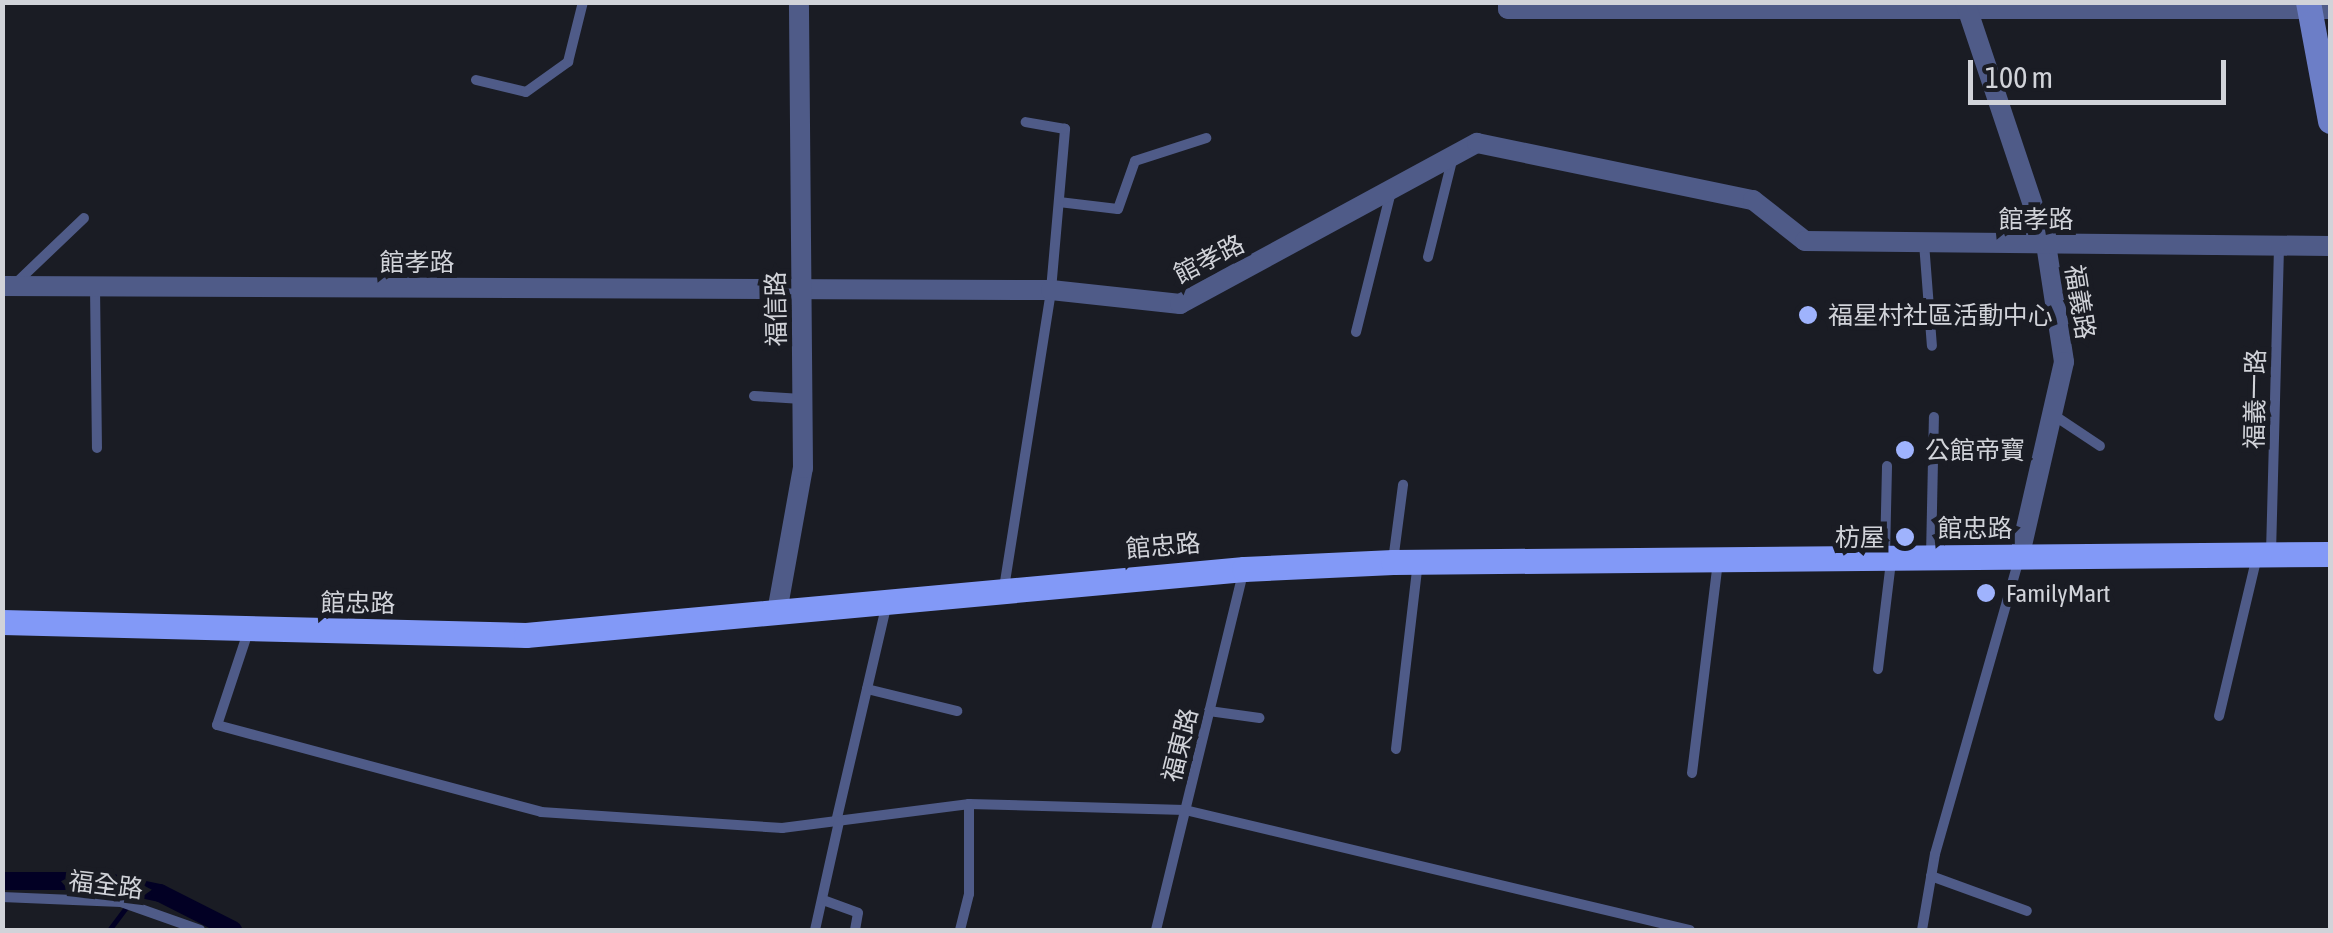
<!DOCTYPE html>
<meta charset="utf-8">
<style>
body{margin:0}
#map{position:relative;width:2333px;height:933px;overflow:hidden;background:#1a1c24;font-family:"Asap Condensed","Noto Sans TC",sans-serif}
div>[style]{position:absolute}
.stream>*{height:5px;margin:-2.5px;padding:0 2.5px;transform-origin:2.5px;border-radius:2.5px;background:#020024}
.canal>*{height:18px;margin:-9px;padding:0 9px;transform-origin:9px;border-radius:9px;background:#020024}
.lane>*{height:10px;margin:-5px;padding:0 5px;transform-origin:5px;border-radius:5px;background:#4f5b88}
.street>*{height:20px;margin:-10px;padding:0 10px;transform-origin:10px;border-radius:10px;background:#4f5b88}
.secondary>*{height:25px;margin:-12.5px;padding:0 12.5px;transform-origin:12.5px;border-radius:12.5px;background:#6c7ec7}
.primary>*{height:25px;margin:-12.5px;padding:0 12.5px;transform-origin:12.5px;border-radius:12.5px;background:#8299f7}
.dots>*{width:28px;height:28px;translate:-50% -50%;box-sizing:border-box;border:5px solid #1a1c24;border-radius:50%}
span{translate:-50% -50%;white-space:nowrap;text-align:center;line-height:1.15;-webkit-text-stroke:10px #1a1c24;paint-order:stroke}
.street-label{font-size:25px;color:#d1d3d9}
.poi-label{font-size:25px;color:#d1d3d9}
.left{translate:0 -50%;text-align:left}
.right{translate:-100% -50%;text-align:right}
.frame{position:absolute;inset:0;border:5px solid #d1d3d9;pointer-events:none}
.scale{position:absolute;left:1968px;top:60px;width:258px;height:45px;box-sizing:border-box;border:5px solid #d1d3d9;border-top:0;padding-left:12px;font-size:30px;line-height:35px;white-space:nowrap;color:#d1d3d9;-webkit-text-stroke:8px #1a1c24;paint-order:stroke}
</style>
<div id="map">
<div class="stream">
<div style="left:109px;top:930px;width:51px;rotate:-52.9deg"></div>
</div>
<div class="canal">
<div style="left:2px;top:881px;width:101px"></div>
<div style="left:103px;top:881px;width:58px;rotate:11.9deg"></div>
<div style="left:160px;top:893px;width:82px;rotate:26.9deg"></div>
</div>
<div class="lane">
<div style="left:476px;top:80px;width:51px;rotate:13.5deg"></div>
<div style="left:526px;top:92px;width:52px;rotate:-35.5deg"></div>
<div style="left:568px;top:62px;width:62px;rotate:-76deg"></div>
<div style="left:1059px;top:202px;width:59px;rotate:6.8deg"></div>
<div style="left:1118px;top:209px;width:51px;rotate:-70.5deg"></div>
<div style="left:1135px;top:161px;width:75px;rotate:-17.9deg"></div>
<div style="left:1924px;top:243px;width:103px;rotate:85.6deg"></div>
<div style="left:1428px;top:257px;width:103px;rotate:-76deg"></div>
<div style="left:16px;top:283px;width:94px;rotate:-43.7deg"></div>
<div style="left:95px;top:287px;width:161px;rotate:89.3deg"></div>
<div style="left:1356px;top:332px;width:144px;rotate:-76deg"></div>
<div style="left:754px;top:396px;width:48px;rotate:3.6deg"></div>
<div style="left:2055px;top:416px;width:54px;rotate:33.7deg"></div>
<div style="left:2271px;top:553px;width:308px;rotate:-88.5deg"></div>
<div style="left:1885px;top:555px;width:89px;rotate:-88.7deg"></div>
<div style="left:1931px;top:556px;width:139px;rotate:-88.8deg"></div>
<div style="left:1393px;top:561px;width:77px;rotate:-82.5deg"></div>
<div style="left:1004px;top:588px;width:302px;rotate:-81deg"></div>
<div style="left:1051px;top:290px;width:162px;rotate:-85deg"></div>
<div style="left:1065px;top:129px;width:40px;rotate:-170deg"></div>
<div style="left:248px;top:632px;width:98px;rotate:108.4deg"></div>
<div style="left:217px;top:725px;width:335px;rotate:15deg"></div>
<div style="left:541px;top:812px;width:242px;rotate:3.8deg"></div>
<div style="left:782px;top:828px;width:189px;rotate:-7.3deg"></div>
<div style="left:969px;top:804px;width:216px;rotate:1.6deg"></div>
<div style="left:1185px;top:810px;width:519px;rotate:13.37deg"></div>
<div style="left:1878px;top:669px;width:109px;rotate:-83.1deg"></div>
<div style="left:867px;top:689px;width:93px;rotate:13.7deg"></div>
<div style="left:1209px;top:711px;width:51px;rotate:7.8deg"></div>
<div style="left:2219px;top:716px;width:164px;rotate:-76.6deg"></div>
<div style="left:1396px;top:749px;width:188px;rotate:-83.3deg"></div>
<div style="left:1692px;top:773px;width:215px;rotate:-83deg"></div>
<div style="left:836px;top:822px;width:225px;rotate:-76.9deg"></div>
<div style="left:1931px;top:876px;width:102px;rotate:20deg"></div>
<div style="left:2px;top:897px;width:119px;rotate:2.4deg"></div>
<div style="left:121px;top:902px;width:84px;rotate:19.5deg"></div>
<div style="left:823px;top:900px;width:37px;rotate:20deg"></div>
<div style="left:858px;top:913px;width:17px;rotate:100deg"></div>
<div style="left:815px;top:930px;width:111px;rotate:-77.5deg"></div>
<div style="left:960px;top:930px;width:37px;rotate:-76deg"></div>
<div style="left:969px;top:894px;width:90px;rotate:-90deg"></div>
<div style="left:1156px;top:930px;width:368px;rotate:-76.3deg"></div>
<div style="left:1922px;top:930px;width:77px;rotate:-80.3deg"></div>
<div style="left:1935px;top:854px;width:307px;rotate:-74.1deg"></div>
</div>
<div class="street">
<div style="left:1508px;top:2px;width:7px;rotate:90deg"></div>
<div style="left:1508px;top:9px;width:822px"></div>
<div style="left:1965px;top:2px;width:255px;rotate:71.5deg"></div>
<div style="left:2046px;top:244px;width:119px;rotate:81.3deg"></div>
<div style="left:2064px;top:362px;width:201px;rotate:102.9deg"></div>
<div style="left:2px;top:286px;width:1049px;rotate:0.22deg"></div>
<div style="left:1051px;top:290px;width:130px;rotate:6.2deg"></div>
<div style="left:1180px;top:304px;width:338px;rotate:-28.5deg"></div>
<div style="left:1477px;top:143px;width:282px;rotate:11.7deg"></div>
<div style="left:1753px;top:200px;width:66px;rotate:38.3deg"></div>
<div style="left:1805px;top:241px;width:525px;rotate:0.55deg"></div>
<div style="left:777px;top:612px;width:146px;rotate:-79.8deg"></div>
<div style="left:803px;top:468px;width:466px;rotate:-90.5deg"></div>
</div>
<div class="secondary">
<div style="left:2308px;top:2px;width:121px;rotate:79.5deg"></div>
</div>
<div class="primary">
<div style="left:2px;top:622px;width:524px;rotate:1.42deg"></div>
<div style="left:526px;top:635px;width:721px;rotate:-5.25deg"></div>
<div style="left:1244px;top:569px;width:149px;rotate:-2.7deg"></div>
<div style="left:1393px;top:562px;width:937px;rotate:-0.49deg"></div>
</div>
<div class="dots">
<div style="left:1808px;top:315px;background:#9fb3fd"></div>
<div style="left:1905px;top:450px;background:#9fb3fd"></div>
<div style="left:1905px;top:537px;background:#9fb3fd"></div>
<div style="left:1986px;top:593px;background:#9fb3fd"></div>
</div>
<div class="street-label">
<span style="left:2036px;top:219px">館孝路</span>
<span style="left:1209px;top:259px;rotate:-27deg">館孝路</span>
<span style="left:417px;top:262px">館孝路</span>
<span style="left:2080px;top:302px;rotate:81deg">福義路</span>
<span style="left:776px;top:309px;rotate:-91deg">福信路</span>
<span style="left:2255px;top:399px;rotate:-89deg">福義一路</span>
<span style="left:1975px;top:528px">館忠路</span>
<span style="left:1163px;top:546px;rotate:-5deg">館忠路</span>
<span style="left:358px;top:603px;rotate:1deg">館忠路</span>
<span style="left:1180px;top:745px;rotate:-76deg">福東路</span>
<span style="left:106px;top:885px;rotate:7deg">福全路</span>
</div>
<div class="poi-label">
<span class="left" style="left:1828px;top:315px">福星村社區活動中心</span>
<span class="left" style="left:1925px;top:450px">公館帝寶</span>
<span class="right" style="left:1885px;top:537px">枋屋</span>
<span class="left" style="left:2006px;top:593px">FamilyMart</span>
</div>
<div class="frame"></div>
<div class="scale">100 m</div>
</div>
